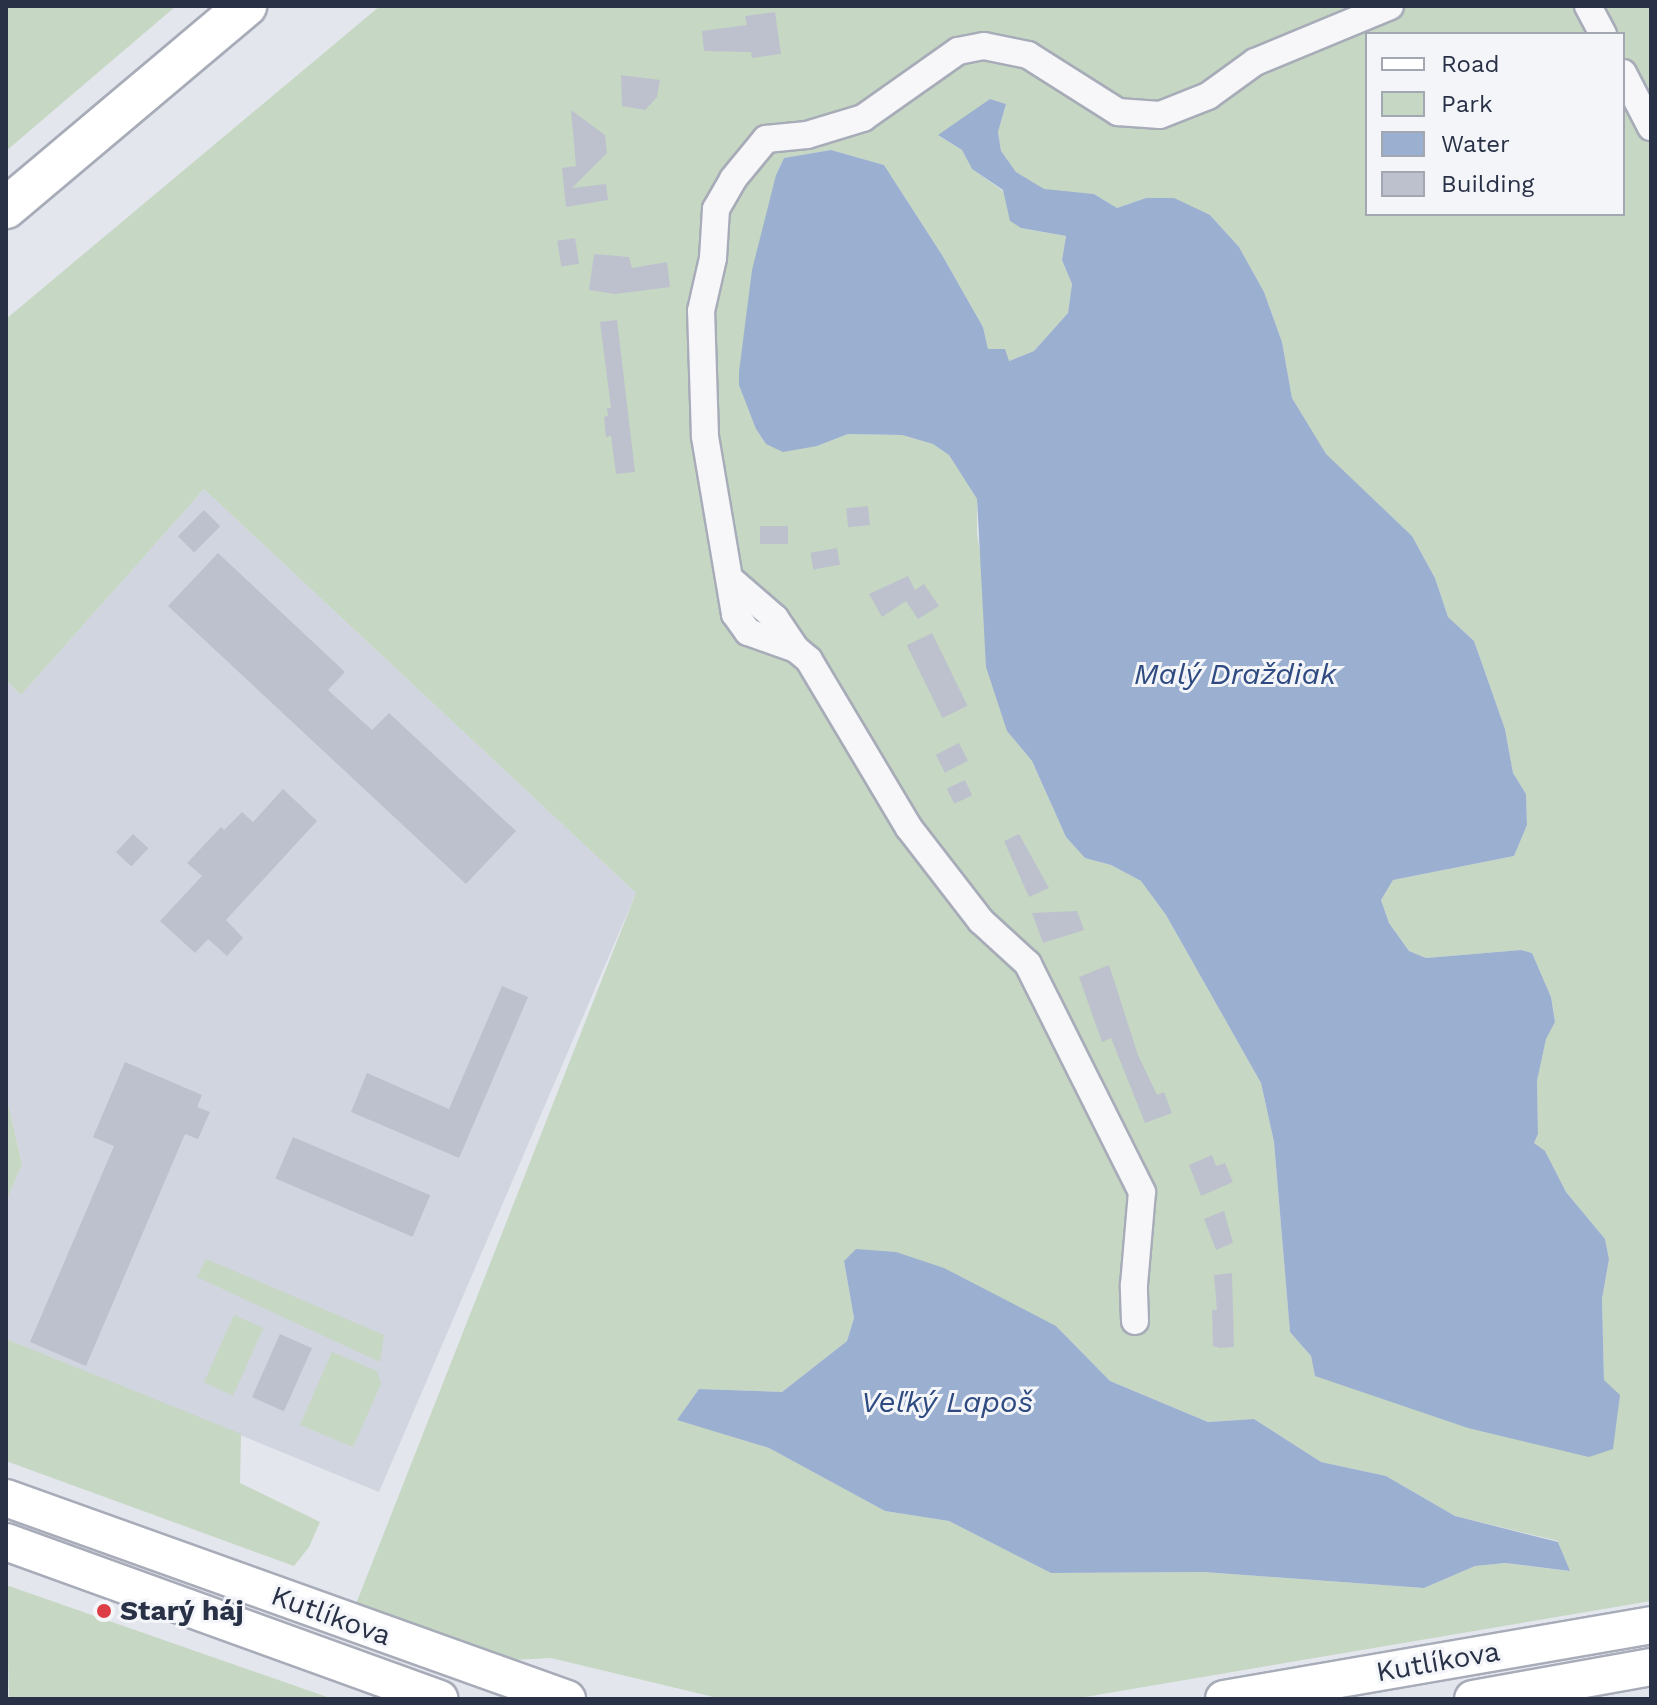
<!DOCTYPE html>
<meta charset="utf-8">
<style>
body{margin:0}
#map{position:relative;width:1657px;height:1705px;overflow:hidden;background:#e3e6ed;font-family:"Work Sans",sans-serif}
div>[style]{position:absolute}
.built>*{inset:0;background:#d1d5df}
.green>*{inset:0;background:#c6d7c3;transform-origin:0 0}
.water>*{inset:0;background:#9bafd0}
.building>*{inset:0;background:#bdc1cd;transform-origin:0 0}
.roads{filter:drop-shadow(2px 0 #a7acb8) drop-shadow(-2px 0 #a7acb8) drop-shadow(0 2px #a7acb8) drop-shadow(0 -2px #a7acb8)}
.street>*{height:26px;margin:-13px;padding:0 13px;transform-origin:13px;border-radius:13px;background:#f7f7fa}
.secondary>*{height:36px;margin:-18px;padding:0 18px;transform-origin:18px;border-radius:18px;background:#fff}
.primary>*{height:40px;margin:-20px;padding:0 20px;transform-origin:20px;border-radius:20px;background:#fff}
.dots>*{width:22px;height:22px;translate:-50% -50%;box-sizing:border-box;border:4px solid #f3f5f9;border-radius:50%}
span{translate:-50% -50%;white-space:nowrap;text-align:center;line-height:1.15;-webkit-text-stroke:6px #f3f5f9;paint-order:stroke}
.poi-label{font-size:28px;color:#293147;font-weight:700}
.left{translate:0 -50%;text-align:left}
.street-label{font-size:28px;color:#293147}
.water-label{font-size:30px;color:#2e4a80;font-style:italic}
.frame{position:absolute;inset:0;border:8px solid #293147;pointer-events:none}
.legend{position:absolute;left:1365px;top:32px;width:260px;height:184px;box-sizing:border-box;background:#f3f5f9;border:2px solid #a2a7b2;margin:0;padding:10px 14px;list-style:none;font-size:24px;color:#293147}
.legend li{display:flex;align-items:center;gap:16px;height:40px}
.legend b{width:40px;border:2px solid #a2a7b2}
</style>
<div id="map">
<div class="built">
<div style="clip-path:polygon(204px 489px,636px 893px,379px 1492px,6px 1339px,6px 1202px,22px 1164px,6px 1095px,6px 680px,21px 695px)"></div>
</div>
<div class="green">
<div style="clip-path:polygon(6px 6px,176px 6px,6px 151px)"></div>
<div style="clip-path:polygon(evenodd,380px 6px,1651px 6px,1651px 1601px,1073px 1699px,722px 1699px,551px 1658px,495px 1661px,354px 1609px,636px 893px,204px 489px,21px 695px,6px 680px,6px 319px,380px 6px,1367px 34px,1623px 34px,1623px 214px,1367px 214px,1367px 34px,380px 6px,990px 99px,1006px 104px,998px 132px,1001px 151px,1016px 172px,1044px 190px,1094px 194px,1117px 208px,1146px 198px,1210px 215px,1239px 247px,1264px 292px,1282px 342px,1292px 398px,1326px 455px,1412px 536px,1435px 578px,1448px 617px,1474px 641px,1505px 729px,1513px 773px,1526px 794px,1527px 825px,1514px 856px,1393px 880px,1381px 900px,1389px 923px,1409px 951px,1426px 958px,1521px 950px,1532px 953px,1551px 997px,1555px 1022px,1546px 1038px,1537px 1081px,1538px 1134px,1534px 1143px,1545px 1152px,1566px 1192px,1605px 1239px,1609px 1259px,1602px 1299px,1604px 1381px,1315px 1375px,1311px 1356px,1290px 1332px,1274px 1142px,1261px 1083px,1166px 915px,1141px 881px,1111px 865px,1085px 858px,1066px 837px,1032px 761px,1007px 731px,977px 533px,977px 499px,949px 455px,933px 444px,902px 435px,848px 434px,817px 446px,766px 444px,756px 429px,776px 175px,784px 158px,831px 150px,884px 165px,942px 255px,983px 327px,988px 350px,1009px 361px,1034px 351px,1068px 313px,1072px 284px,1062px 260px,1066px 236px,1021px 228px,1003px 191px,972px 169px,962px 150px,939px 136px,990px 99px,380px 6px,844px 1261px,1056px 1326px,1110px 1381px,1208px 1422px,1254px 1419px,1321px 1462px,1386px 1476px,1455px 1516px,1558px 1541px,1569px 1571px,1505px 1563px,1475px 1566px,1424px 1588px,1204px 1572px,1051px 1573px,949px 1521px,885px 1511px,769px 1448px,678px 1420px,699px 1389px,782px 1392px,847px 1341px,854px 1318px,844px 1261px)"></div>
<div style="clip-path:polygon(6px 1095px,22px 1164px,6px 1202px)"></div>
<div style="clip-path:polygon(206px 1259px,384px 1335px,380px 1362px,197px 1277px)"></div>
<div style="left:234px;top:1315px;width:32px;height:74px;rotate:24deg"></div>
<div style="clip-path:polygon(6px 1339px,241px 1434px,240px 1483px,320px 1522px,309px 1547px,294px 1566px,6px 1461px)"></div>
<div style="clip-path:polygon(332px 1352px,377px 1371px,381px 1384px,353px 1447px,300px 1425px)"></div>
<div style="clip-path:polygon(6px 1585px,333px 1699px,9px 1699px)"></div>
</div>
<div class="water">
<div style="clip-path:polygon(990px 99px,1006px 104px,998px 132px,1001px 151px,1016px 172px,1044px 189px,1094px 194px,1117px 208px,1146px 198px,1174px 198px,1210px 215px,1239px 247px,1264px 292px,1282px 342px,1292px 398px,1326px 454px,1412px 536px,1435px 578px,1448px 617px,1474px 641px,1505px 729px,1513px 773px,1526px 794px,1527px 825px,1514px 856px,1393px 880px,1381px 900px,1389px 923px,1409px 951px,1426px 958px,1521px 950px,1532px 953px,1551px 997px,1555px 1022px,1546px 1039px,1537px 1081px,1538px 1134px,1534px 1143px,1545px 1151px,1566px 1192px,1605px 1239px,1609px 1259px,1602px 1299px,1604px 1380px,1620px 1395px,1613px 1449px,1589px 1457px,1468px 1428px,1315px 1376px,1311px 1356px,1290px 1332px,1274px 1142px,1261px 1083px,1166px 915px,1141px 881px,1111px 865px,1085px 858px,1066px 837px,1032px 761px,1007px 731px,986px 667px,977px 499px,949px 455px,933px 444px,902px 435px,848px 434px,817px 446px,783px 452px,766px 444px,756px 429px,739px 385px,739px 372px,752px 270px,776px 175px,784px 158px,831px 150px,884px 165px,942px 255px,983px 327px,988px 349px,1005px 349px,1009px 361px,1034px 351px,1068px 313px,1072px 284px,1062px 260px,1066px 236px,1021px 228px,1010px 221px,1003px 190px,972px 169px,962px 150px,938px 135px)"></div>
<div style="clip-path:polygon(856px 1249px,896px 1252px,944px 1268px,1056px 1326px,1110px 1381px,1208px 1422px,1254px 1419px,1321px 1462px,1386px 1476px,1455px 1516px,1558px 1542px,1570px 1571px,1505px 1563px,1475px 1566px,1424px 1588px,1204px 1572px,1051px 1573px,949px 1521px,885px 1511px,769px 1448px,677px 1420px,699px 1389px,782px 1392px,847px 1341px,854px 1318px,844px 1261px)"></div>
</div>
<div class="building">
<div style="clip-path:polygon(775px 12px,781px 54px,752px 58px,751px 52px,704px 51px,702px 31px,747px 25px,745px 16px)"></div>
<div style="clip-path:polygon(621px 75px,660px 80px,657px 97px,645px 110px,622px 106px)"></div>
<div style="clip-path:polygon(571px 110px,605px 135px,607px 153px,572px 188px,606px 184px,608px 200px,566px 207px,562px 168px,576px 166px)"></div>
<div style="left:575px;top:238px;width:26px;height:18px;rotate:81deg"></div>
<div style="clip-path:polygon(594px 254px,629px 257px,632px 268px,667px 262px,670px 287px,615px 294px,589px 290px)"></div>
<div style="clip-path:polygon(617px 320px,635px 472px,616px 474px,611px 436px,606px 437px,604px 417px,608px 416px,607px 408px,611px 408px,600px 322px)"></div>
<div style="left:868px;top:506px;width:19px;height:22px;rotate:84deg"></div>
<div style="left:204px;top:510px;width:23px;height:37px;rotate:45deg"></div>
<div style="left:788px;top:526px;width:18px;height:28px;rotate:90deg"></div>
<div style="left:837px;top:548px;width:17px;height:27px;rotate:80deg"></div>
<div style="clip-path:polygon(218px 553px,345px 672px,328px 690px,372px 730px,389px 713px,516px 831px,466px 884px,168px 606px)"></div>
<div style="clip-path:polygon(908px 576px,915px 590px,924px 584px,939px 606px,918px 619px,906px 601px,882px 617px,869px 594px)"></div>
<div style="left:932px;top:633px;width:81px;height:28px;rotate:64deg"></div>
<div style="left:959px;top:743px;width:20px;height:26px;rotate:63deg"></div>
<div style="left:965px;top:780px;width:17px;height:20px;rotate:65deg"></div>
<div style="clip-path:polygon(283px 789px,317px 821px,226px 920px,243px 938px,227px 956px,208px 939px,195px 953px,160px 921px,202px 876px,187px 863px,221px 827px,224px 830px,242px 812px,253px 822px)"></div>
<div style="left:133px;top:834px;width:21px;height:25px;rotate:43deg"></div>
<div style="clip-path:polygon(1019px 834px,1049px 888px,1029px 897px,1004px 841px)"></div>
<div style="clip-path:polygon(1077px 911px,1084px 930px,1043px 943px,1032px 913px)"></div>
<div style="clip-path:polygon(1109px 965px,1138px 1055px,1157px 1095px,1164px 1092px,1172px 1113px,1145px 1123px,1111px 1038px,1102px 1042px,1079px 977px)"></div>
<div style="clip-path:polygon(502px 986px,528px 997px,459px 1158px,351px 1112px,367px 1073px,449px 1109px)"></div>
<div style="clip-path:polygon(125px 1062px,202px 1095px,197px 1107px,210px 1112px,198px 1139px,185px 1134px,86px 1366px,30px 1342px,114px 1146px,93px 1137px)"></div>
<div style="left:293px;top:1137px;width:149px;height:45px;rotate:23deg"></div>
<div style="clip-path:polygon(1212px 1155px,1216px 1166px,1225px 1163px,1233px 1182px,1201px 1196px,1189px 1165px)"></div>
<div style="clip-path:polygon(1224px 1211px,1233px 1243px,1216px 1250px,1204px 1219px)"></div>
<div style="clip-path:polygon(1232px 1273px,1234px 1347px,1220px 1348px,1213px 1346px,1212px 1310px,1217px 1310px,1214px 1275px)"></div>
<div style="left:280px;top:1334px;width:35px;height:69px;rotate:24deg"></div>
</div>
<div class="roads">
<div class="street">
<div style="left:1588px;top:6px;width:32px;rotate:62deg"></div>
<div style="left:1623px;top:73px;width:61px;rotate:62.6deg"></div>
<div style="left:730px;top:579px;width:60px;rotate:40.9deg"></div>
<div style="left:775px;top:618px;width:37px;rotate:56deg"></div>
<div style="left:1135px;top:1321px;width:36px;rotate:-92deg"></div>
<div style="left:1134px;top:1285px;width:93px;rotate:-85.1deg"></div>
<div style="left:1142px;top:1192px;width:255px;rotate:-116.6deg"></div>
<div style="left:1028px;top:964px;width:64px;rotate:-137.5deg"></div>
<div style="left:981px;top:921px;width:118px;rotate:-127.7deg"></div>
<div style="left:909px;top:828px;width:196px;rotate:-120.8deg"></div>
<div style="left:809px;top:660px;width:17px;rotate:-140deg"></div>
<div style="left:796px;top:649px;width:51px;rotate:-160.5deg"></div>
<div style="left:748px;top:632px;width:22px;rotate:-126deg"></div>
<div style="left:735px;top:614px;width:181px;rotate:-99.6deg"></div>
<div style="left:705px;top:436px;width:125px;rotate:-91.8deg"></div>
<div style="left:701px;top:311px;width:54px;rotate:-77.2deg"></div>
<div style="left:713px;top:258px;width:49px;rotate:-86.5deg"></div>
<div style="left:716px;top:209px;width:34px;rotate:-60deg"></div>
<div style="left:733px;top:179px;width:52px;rotate:-50.5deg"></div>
<div style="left:766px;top:139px;width:41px;rotate:-5.6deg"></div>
<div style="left:807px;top:135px;width:59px;rotate:-16.9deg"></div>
<div style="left:863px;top:118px;width:116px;rotate:-35.2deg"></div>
<div style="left:958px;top:51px;width:26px;rotate:-11deg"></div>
<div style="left:984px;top:46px;width:45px;rotate:11.6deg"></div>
<div style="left:1028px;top:55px;width:107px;rotate:32.3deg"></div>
<div style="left:1118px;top:112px;width:42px;rotate:4.1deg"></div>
<div style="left:1160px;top:115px;width:52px;rotate:-21.6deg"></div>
<div style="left:1208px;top:96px;width:58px;rotate:-35.9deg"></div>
<div style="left:1255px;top:62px;width:146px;rotate:-22.5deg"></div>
</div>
<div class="secondary">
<div style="left:6px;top:1498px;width:596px;rotate:19.71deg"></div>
<div style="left:6px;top:1542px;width:461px;rotate:19.9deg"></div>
<div style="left:1224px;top:1699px;width:433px;rotate:-9.8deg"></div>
<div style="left:1473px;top:1699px;width:181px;rotate:-10.2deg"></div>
</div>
<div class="primary">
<div style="left:6px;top:208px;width:314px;rotate:-40.1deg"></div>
</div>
</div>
<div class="dots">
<div style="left:104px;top:1611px;background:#dd3d45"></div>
</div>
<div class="poi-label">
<span class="left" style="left:120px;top:1611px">Starý háj</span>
</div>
<div class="street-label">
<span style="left:331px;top:1616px;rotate:20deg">Kutlíkova</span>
<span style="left:1438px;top:1662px;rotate:-10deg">Kutlíkova</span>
</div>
<div class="water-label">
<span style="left:1235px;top:674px">Malý Draždiak</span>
<span style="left:947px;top:1402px">Veľký Lapoš</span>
</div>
<div class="frame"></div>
<ul class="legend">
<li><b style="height:10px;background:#fff"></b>Road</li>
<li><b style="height:22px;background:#c6d7c3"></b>Park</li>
<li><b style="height:22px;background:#9bafd0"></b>Water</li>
<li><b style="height:22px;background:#bdc1cd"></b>Building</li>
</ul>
</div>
